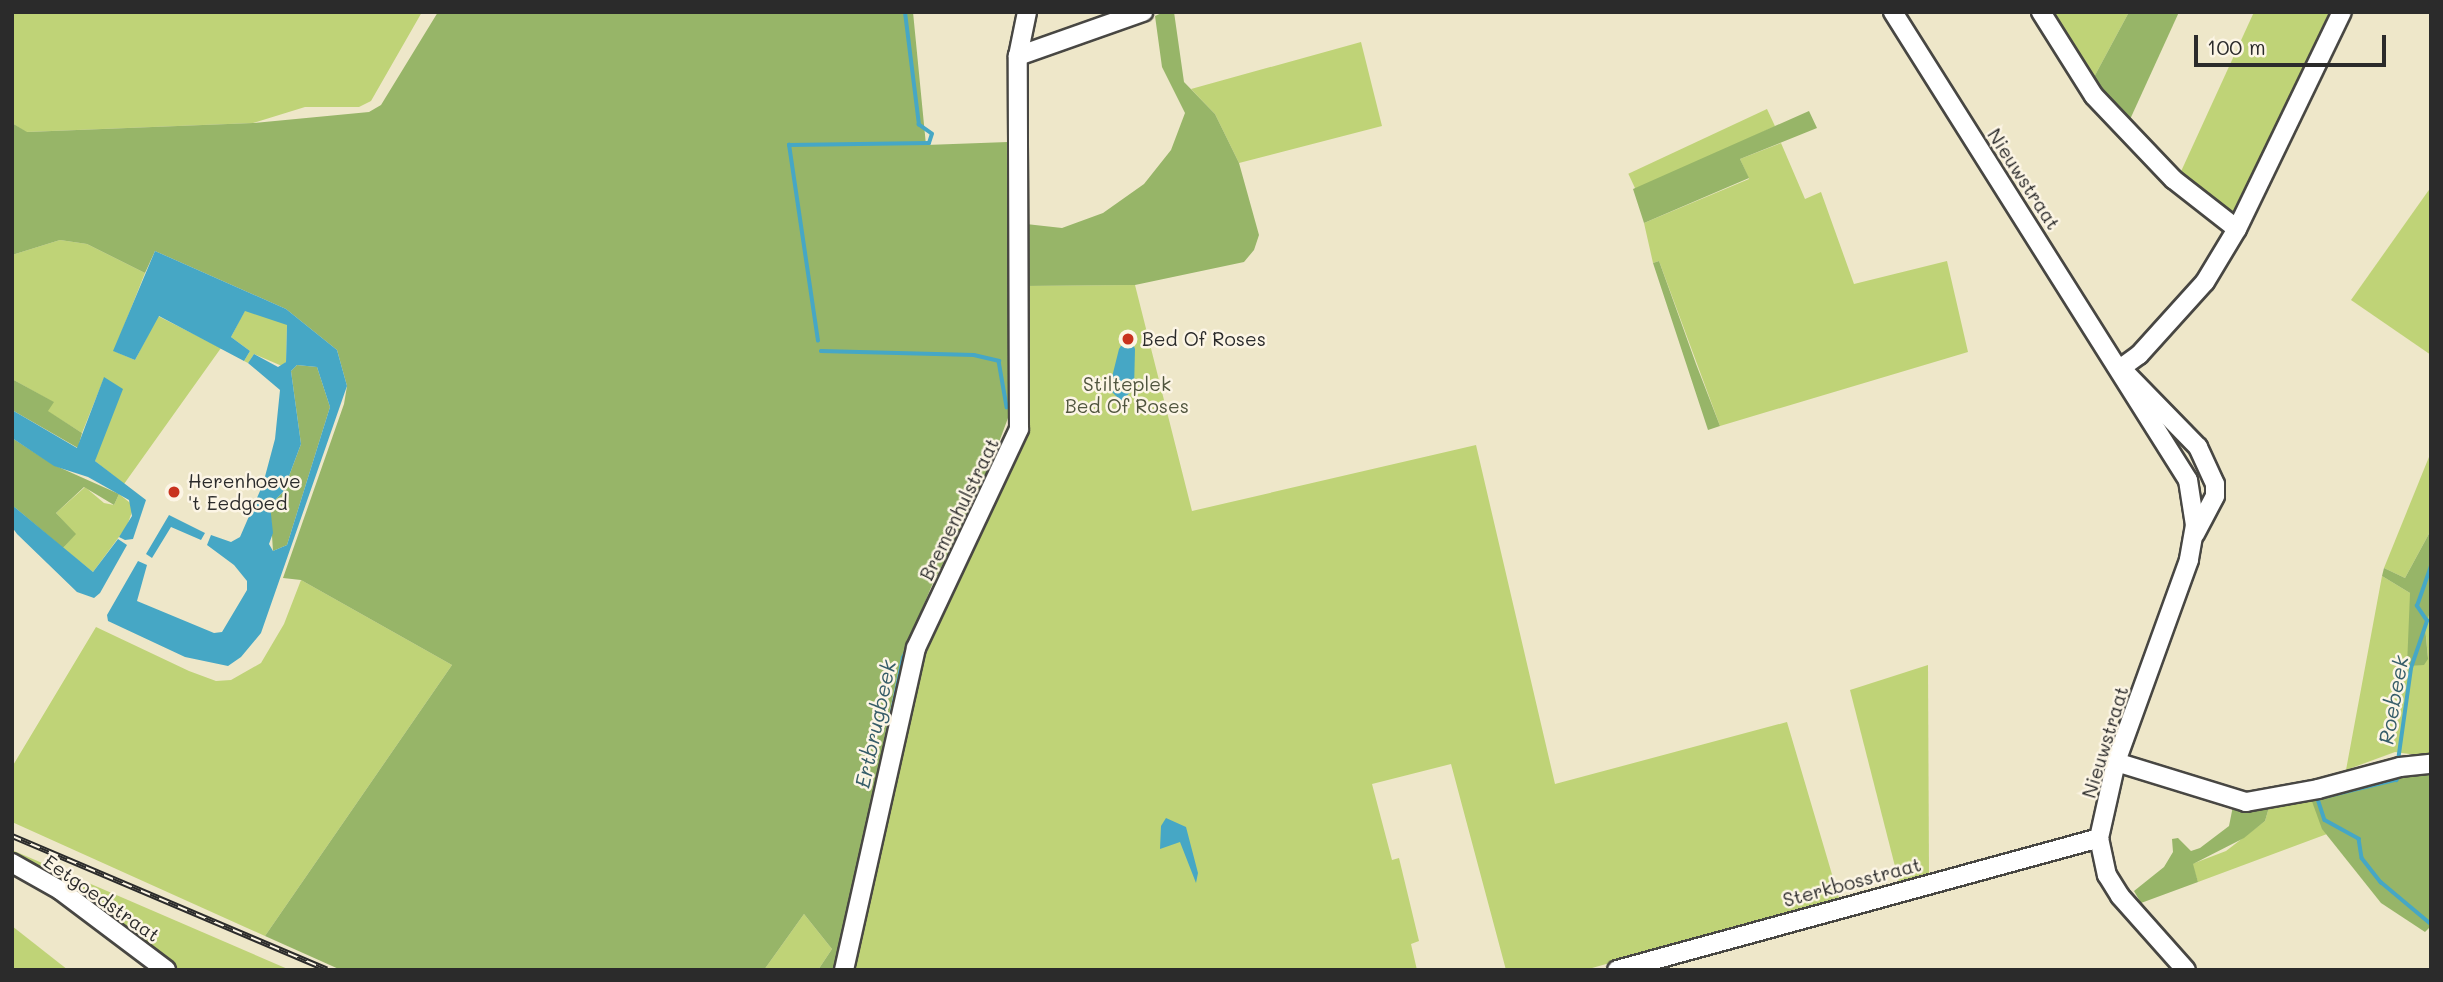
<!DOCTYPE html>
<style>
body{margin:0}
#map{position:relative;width:2443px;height:982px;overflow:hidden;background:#eee7c9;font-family:Mali,sans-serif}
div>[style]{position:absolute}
.green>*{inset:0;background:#bfd377;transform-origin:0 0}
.forest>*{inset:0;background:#97b568}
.water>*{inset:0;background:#46a7c5}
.stream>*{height:3.5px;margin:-1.75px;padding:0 1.75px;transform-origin:1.75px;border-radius:1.75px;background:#46a7c5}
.roads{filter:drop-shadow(2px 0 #484743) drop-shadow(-2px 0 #484743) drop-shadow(0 2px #484743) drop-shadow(0 -2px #484743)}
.minor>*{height:18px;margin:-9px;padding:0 9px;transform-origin:9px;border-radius:9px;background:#fff}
.rail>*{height:6px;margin-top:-3px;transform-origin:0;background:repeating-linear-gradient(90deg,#fcf5e5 0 10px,#2b2b2b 0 20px);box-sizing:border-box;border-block:2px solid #2b2b2b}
.dots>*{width:19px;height:19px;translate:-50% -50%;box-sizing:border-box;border:4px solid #fcf5e5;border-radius:50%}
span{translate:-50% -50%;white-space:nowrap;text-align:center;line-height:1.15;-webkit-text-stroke:5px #fcf5e5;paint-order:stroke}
.street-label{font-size:19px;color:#2b2b2b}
.poi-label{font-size:19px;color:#2b2b2b}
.left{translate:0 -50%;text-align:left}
.park-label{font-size:19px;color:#50553e}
.water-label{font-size:21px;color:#365d69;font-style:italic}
.frame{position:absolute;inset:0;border:14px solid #2b2b2b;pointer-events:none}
.scale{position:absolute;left:2194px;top:35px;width:192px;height:32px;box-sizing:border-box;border:4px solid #2b2b2b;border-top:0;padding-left:9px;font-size:21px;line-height:24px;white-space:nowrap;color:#2b2b2b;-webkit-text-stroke:5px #fcf5e5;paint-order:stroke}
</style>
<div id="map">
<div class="green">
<div style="clip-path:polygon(12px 12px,422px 12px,371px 101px,359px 107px,305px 107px,253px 123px,26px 132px,12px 123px)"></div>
<div style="clip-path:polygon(2046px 12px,2129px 12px,2093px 79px)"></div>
<div style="clip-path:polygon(2254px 12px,2337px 12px,2237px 220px,2178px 178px)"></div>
<div style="clip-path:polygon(1361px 42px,1382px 126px,1239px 163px,1215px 114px,1191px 89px)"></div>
<div style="left:1767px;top:109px;width:19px;height:153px;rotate:65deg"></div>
<div style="clip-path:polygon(1781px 143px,1805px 199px,1821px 192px,1854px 284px,1947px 261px,1968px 352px,1720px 426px,1659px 261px,1653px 263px,1644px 223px,1749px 179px,1740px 159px)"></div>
<div style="clip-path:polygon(2431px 187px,2431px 355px,2351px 300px)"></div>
<div style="clip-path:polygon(60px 240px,87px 244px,145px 273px,114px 351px,135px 360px,158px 316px,221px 348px,124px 484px,95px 461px,104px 378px,82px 433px,47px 411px,53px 402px,12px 379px,12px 255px)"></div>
<div style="clip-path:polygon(1135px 285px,1192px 511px,1476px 445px,1555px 784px,1787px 722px,1839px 898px,1585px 970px,1506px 970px,1451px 764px,1372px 784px,1392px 860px,1399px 858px,1419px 941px,1411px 944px,1417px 970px,851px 970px,877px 872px,915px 685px,943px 607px,1015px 457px,1023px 286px)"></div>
<div style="clip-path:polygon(245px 310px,287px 324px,286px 362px,282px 366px,254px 354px,248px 363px,244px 361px,250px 351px,231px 337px)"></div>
<div style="clip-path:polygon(2431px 452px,2431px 530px,2405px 578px,2384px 568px)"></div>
<div style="clip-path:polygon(85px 487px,104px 503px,114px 505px,119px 494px,134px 506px,127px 526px,93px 572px,63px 548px,75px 534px,56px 513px)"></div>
<div style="clip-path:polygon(2382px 576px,2410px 593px,2428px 659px,2425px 625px,2431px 610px,2431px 757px,2395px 752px,2346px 770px)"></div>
<div style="clip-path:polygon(301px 580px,452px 665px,265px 936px,12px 822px,12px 767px,96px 627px,189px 671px,216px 681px,231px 680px,261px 663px,284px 624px)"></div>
<div style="clip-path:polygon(1928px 665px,1929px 875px,1899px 882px,1850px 690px)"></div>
<div style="clip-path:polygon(2310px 796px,2327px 834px,2198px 882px,2192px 864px,2226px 851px,2265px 821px,2270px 804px)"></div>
<div style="clip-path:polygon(12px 850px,290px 970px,173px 970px,12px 857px)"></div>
<div style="clip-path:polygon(804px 914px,832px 949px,818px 970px,764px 970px)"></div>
<div style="clip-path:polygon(12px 926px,68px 970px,12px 970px)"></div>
</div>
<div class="forest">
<div style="clip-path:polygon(438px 12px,913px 12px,926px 145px,1008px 142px,1008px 418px,983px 485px,932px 585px,900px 663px,836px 970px,818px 970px,832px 949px,804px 914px,764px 970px,341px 970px,265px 936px,452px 665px,301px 580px,283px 578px,344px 404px,347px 386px,337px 350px,286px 309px,155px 251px,145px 273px,87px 244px,60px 240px,12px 255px,12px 123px,27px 132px,253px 123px,369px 112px,381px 105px)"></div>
<div style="clip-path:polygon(1164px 12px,1174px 12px,1184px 82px,1215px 114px,1239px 163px,1259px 235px,1254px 250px,1244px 262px,1135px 285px,1023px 286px,1026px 224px,1062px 228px,1103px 213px,1144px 184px,1171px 150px,1185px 113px,1162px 67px,1155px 16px)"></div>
<div style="clip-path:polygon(2129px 12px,2179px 12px,2127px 126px,2093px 88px,2093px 79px)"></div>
<div style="clip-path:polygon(1809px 111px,1817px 128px,1740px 159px,1749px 178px,1644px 223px,1633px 189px)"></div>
<div style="clip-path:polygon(1659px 261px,1696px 364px,1720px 426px,1708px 430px,1653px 263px)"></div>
<div style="clip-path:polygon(297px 365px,317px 367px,330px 407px,287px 545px,273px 551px,270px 505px,283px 492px,301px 444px,291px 371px)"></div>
<div style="clip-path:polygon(12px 379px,54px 402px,48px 411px,82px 433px,78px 448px,12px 410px)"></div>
<div style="clip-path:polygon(12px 438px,54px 465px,119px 494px,114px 505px,84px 487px,56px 513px,76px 534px,63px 548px,12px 505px)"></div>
<div style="clip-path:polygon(2431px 530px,2431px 610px,2425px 626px,2428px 659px,2424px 665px,2407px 666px,2410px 593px,2382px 576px,2384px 568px,2405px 578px)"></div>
<div style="clip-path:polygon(2431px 770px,2431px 926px,2425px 932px,2381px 903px,2322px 829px,2310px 796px,2407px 771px)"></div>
<div style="clip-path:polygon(2270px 804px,2265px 821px,2244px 838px,2193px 864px,2198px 882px,2141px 903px,2134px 891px,2164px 867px,2173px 852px,2172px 839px,2178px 838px,2191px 851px,2200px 848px,2229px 826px,2233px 806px)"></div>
</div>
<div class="water">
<div style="clip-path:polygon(evenodd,155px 251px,286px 309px,337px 350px,347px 386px,261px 633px,241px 657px,228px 666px,185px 657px,108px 621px,107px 615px,138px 561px,147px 565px,137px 601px,214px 633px,222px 632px,247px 590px,247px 581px,234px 565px,207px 545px,211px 535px,231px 542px,240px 537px,263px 484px,275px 439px,280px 390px,248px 363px,254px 354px,278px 367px,286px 362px,287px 325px,245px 311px,231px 337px,250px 351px,244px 361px,159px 316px,135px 360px,113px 351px,155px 251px,297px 365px,317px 367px,330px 407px,287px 545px,273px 551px,269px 544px,273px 533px,270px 505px,283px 492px,301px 444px,291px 371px,297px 365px)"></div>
<div style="clip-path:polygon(1129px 333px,1135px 349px,1134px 389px,1121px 401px,1109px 389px,1119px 349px)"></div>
<div style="clip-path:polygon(104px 377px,123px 389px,95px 461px,146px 500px,133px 539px,125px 540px,119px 537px,132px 516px,129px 500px,88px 477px,54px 466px,12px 438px,12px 410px,77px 448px)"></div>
<div style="clip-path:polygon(12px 505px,93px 572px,118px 539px,127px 545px,100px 593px,94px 598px,77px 592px,17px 534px,12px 527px)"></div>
<div style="clip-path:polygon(169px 515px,205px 533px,201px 540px,171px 527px,152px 558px,146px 554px)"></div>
<div style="clip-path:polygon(1166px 818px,1186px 827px,1198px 873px,1196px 883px,1180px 842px,1160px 849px,1161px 826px)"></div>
</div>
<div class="stream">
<div style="left:818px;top:341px;width:198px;rotate:-98.4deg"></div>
<div style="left:789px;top:145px;width:140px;rotate:-0.8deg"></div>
<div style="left:929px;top:143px;width:9px;rotate:-72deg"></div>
<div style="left:932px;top:134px;width:16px;rotate:-145deg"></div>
<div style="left:919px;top:125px;width:114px;rotate:-97.1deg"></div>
<div style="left:821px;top:351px;width:153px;rotate:1.5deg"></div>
<div style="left:974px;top:355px;width:26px;rotate:13deg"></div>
<div style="left:999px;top:361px;width:47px;rotate:80.1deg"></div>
<div style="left:882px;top:761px;width:105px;rotate:-78.5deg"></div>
<div style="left:903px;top:658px;width:110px;rotate:-65.3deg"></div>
<div style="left:2398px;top:761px;width:94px;rotate:-82deg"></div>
<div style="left:2411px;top:668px;width:50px;rotate:-71.2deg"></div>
<div style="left:2427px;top:621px;width:18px;rotate:-124deg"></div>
<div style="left:2417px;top:606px;width:42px;rotate:-70.7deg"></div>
<div style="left:2400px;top:774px;width:7px;rotate:117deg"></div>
<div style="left:2397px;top:780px;width:81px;rotate:166.5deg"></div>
<div style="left:2318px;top:799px;width:22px;rotate:72deg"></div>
<div style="left:2325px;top:820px;width:39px;rotate:29deg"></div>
<div style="left:2359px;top:839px;width:19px;rotate:81deg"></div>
<div style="left:2362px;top:858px;width:31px;rotate:52deg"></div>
<div style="left:2381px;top:882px;width:65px;rotate:40deg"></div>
</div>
<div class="roads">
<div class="minor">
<div style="left:1893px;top:12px;width:553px;rotate:57.78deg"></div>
<div style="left:2188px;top:480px;width:46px;rotate:81.2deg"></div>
<div style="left:2195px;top:525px;width:36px;rotate:100deg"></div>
<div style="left:2189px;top:560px;width:215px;rotate:109.9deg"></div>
<div style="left:2116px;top:762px;width:78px;rotate:102.6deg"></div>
<div style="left:2099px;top:838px;width:38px;rotate:78deg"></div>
<div style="left:2107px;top:875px;width:25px;rotate:58deg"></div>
<div style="left:2120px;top:896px;width:99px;rotate:48.3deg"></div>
<div style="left:2041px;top:12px;width:99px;rotate:57.8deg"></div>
<div style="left:2094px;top:96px;width:115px;rotate:46.4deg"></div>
<div style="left:2173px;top:179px;width:81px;rotate:38deg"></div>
<div style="left:1018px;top:56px;width:133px;rotate:-19.4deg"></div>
<div style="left:2195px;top:534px;width:43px;rotate:-62.2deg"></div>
<div style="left:2215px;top:496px;width:12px;rotate:-90deg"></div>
<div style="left:2215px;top:484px;width:41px;rotate:-114.7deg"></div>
<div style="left:2198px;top:447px;width:110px;rotate:-134.3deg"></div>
<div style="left:2121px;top:368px;width:22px;rotate:-36deg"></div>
<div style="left:2139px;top:355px;width:98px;rotate:-47.9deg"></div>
<div style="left:2205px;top:282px;width:62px;rotate:-58.9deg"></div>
<div style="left:2237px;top:229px;width:241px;rotate:-64.2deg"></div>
<div style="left:2116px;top:762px;width:136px;rotate:17.1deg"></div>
<div style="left:2246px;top:802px;width:73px;rotate:-10.2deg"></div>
<div style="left:2318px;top:789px;width:85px;rotate:-15deg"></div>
<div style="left:2400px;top:767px;width:31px;rotate:-6deg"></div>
<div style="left:12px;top:863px;width:55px;rotate:29.4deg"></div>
<div style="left:60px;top:890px;width:133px;rotate:37deg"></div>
<div style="left:844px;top:970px;width:330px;rotate:-77.4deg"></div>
<div style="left:916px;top:648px;width:242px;rotate:-64.8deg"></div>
<div style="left:1019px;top:429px;width:373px;rotate:-90.2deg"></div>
<div style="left:1018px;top:56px;width:45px;rotate:-78.4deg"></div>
<div style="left:1617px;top:970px;width:500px;rotate:-15.3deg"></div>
</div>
</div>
<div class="rail">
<div style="left:12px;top:836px;width:342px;rotate:23deg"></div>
</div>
<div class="dots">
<div style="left:1128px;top:339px;background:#c8321e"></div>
<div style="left:174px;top:492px;background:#c8321e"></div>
</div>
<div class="street-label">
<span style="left:2024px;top:179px;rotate:57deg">Nieuwstraat</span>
<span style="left:959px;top:509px;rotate:-64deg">Bremenhulstraat</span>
<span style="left:2105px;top:742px;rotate:-73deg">Nieuwstraat</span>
<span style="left:1852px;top:882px;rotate:-15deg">Sterkbosstraat</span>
<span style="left:102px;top:898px;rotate:35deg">Eetgoedstraat</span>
</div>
<div class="poi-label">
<span class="left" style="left:1142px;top:339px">Bed Of Roses</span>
<span class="left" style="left:188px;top:492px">Herenhoeve<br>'t Eedgoed</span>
</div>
<div class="park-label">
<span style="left:1127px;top:395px">Stilteplek<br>Bed Of Roses</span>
</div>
<div class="water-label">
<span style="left:2393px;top:700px;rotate:-80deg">Roebeek</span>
<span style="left:875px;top:724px;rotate:-78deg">Ertbrugbeek</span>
</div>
<div class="frame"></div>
<div class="scale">100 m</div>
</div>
